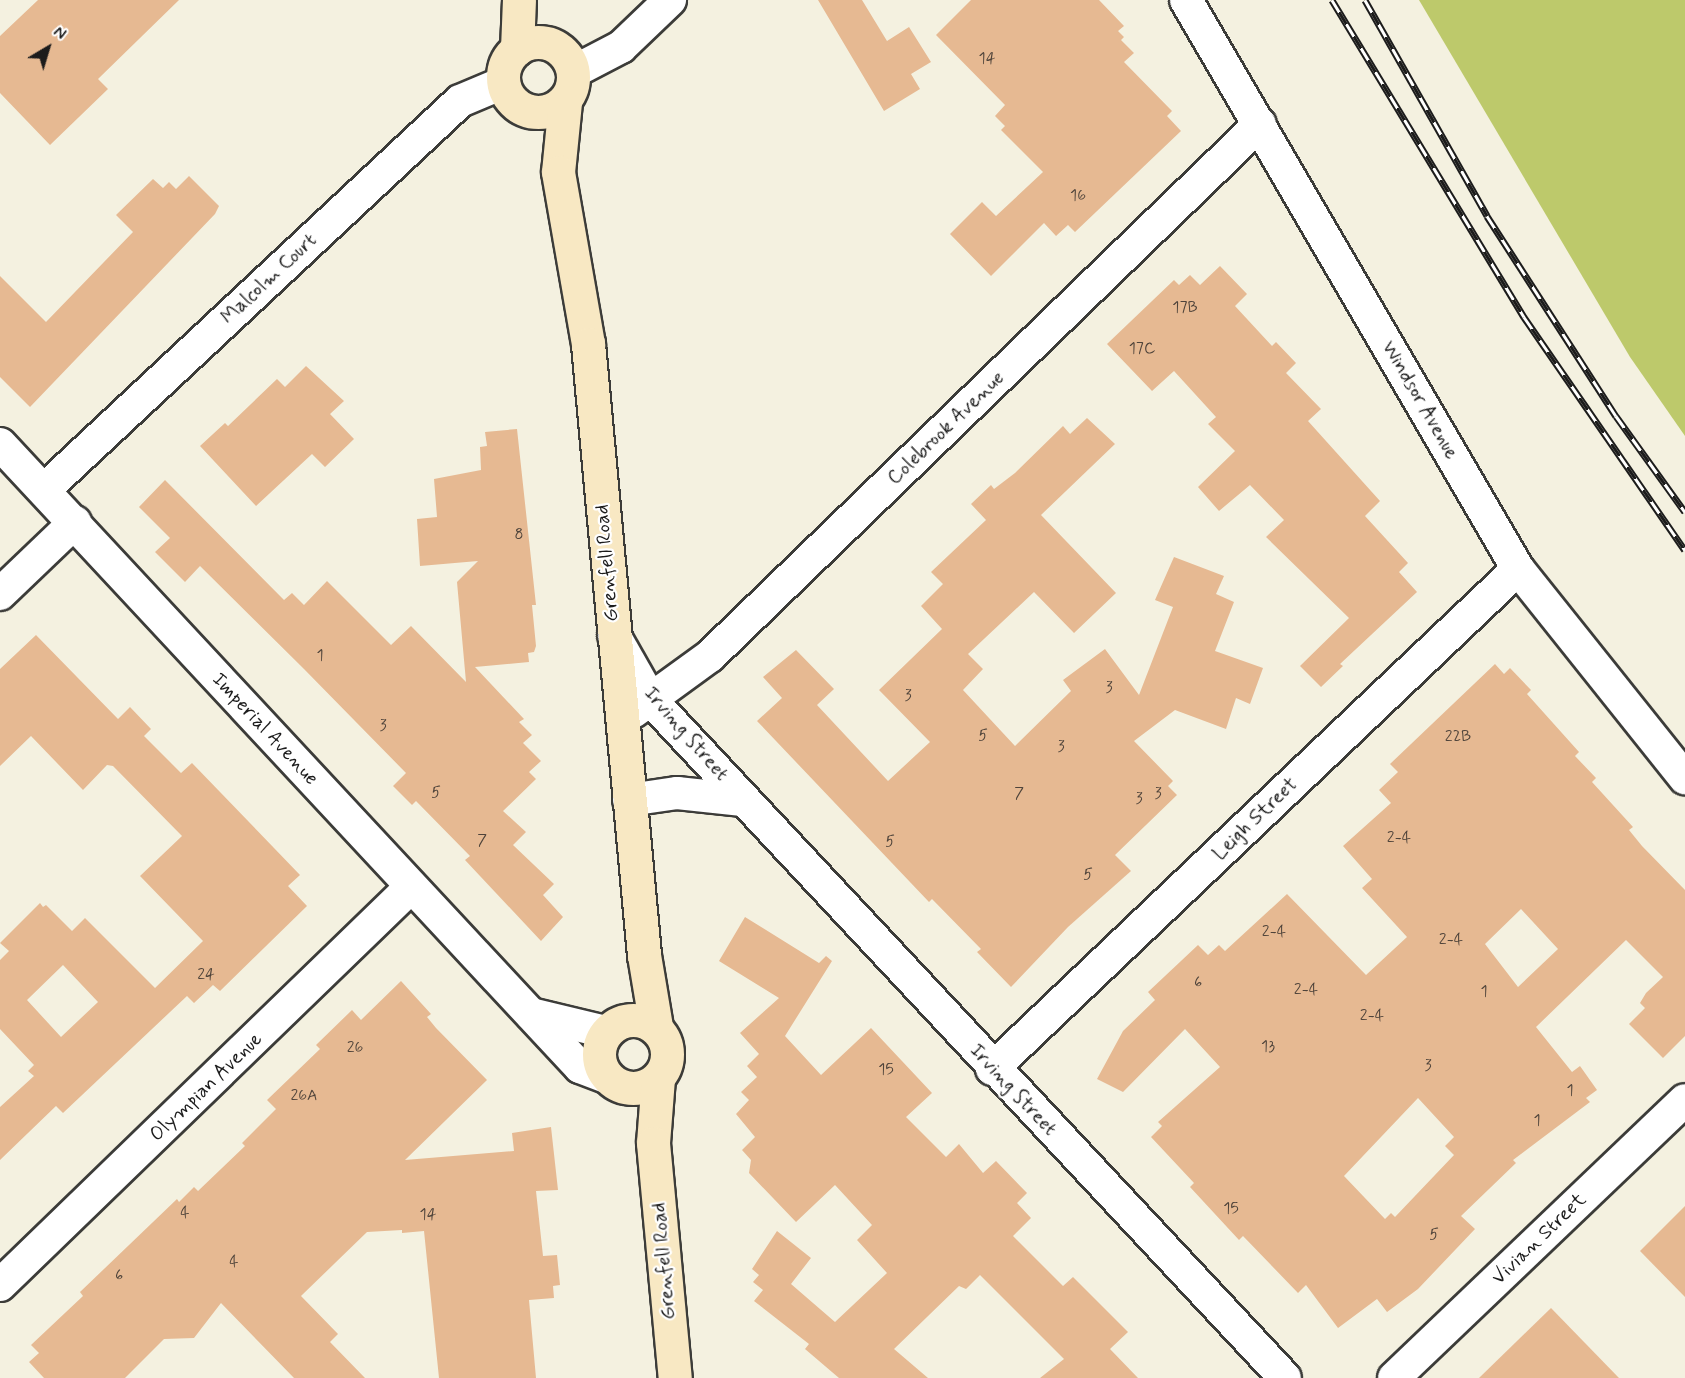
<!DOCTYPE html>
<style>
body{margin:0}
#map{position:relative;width:1685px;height:1378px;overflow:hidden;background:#f4f1e0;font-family:Mynerve,sans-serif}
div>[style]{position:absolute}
.green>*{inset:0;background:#bdc96b}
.building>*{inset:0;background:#e6b992}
.roads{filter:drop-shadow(2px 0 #3c3c39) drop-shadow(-2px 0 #3c3c39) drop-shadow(0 2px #3c3c39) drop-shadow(0 -2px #3c3c39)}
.street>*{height:32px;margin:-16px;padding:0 16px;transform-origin:16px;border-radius:16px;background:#fff}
.secondary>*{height:33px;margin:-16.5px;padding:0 16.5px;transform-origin:16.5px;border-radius:16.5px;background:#f8e8c3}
.secondary>.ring{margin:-16.5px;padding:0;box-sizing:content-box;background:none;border:33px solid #f8e8c3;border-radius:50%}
.rail>*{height:7px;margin-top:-3.5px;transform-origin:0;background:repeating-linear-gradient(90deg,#fff 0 14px,#1c1c1c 0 28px);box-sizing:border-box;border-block:2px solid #1c1c1c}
span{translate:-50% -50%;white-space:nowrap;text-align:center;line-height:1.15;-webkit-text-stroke:4.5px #fff;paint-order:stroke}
.number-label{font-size:16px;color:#4e433a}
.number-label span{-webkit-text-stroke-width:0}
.street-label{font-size:20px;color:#1c1c1c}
.north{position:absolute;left:18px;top:18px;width:60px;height:60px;-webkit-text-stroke:4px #fff;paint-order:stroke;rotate:38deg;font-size:16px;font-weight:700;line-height:24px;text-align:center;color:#1c1c1c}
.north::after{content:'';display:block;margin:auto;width:21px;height:27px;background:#1c1c1c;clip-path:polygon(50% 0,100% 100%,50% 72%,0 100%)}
</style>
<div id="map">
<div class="green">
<div style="clip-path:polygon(1419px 0,1685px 0,1685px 436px,1630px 357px)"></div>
</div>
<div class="building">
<div style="clip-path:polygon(38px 0,179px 0,98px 79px,108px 89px,50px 145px,0 93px,0 36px)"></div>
<div style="clip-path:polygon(818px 0,862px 0,887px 41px,909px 27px,931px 62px,911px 74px,920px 89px,884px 111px)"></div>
<div style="clip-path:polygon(971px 0,1099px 0,1124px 26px,1118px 31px,1124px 37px,1121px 40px,1134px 53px,1124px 62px,1172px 111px,1167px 116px,1181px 131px,1075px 232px,1068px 225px,1056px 236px,1044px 223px,991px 276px,950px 234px,982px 202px,996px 216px,1043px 172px,1001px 130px,1005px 126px,995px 116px,1005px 105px,936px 35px)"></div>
<div style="clip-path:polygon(189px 176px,219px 206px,215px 214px,30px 407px,0 377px,0 276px,46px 322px,133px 232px,116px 215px,153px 179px,163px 188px,169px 182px,176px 189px)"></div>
<div style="clip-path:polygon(1220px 266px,1247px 294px,1235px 306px,1272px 346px,1276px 342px,1296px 363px,1286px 373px,1321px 409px,1308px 421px,1380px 501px,1365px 516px,1408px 563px,1399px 572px,1417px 592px,1340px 664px,1343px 666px,1321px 687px,1300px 666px,1349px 618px,1266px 537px,1284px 520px,1250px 485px,1219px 511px,1198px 487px,1235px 451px,1208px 424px,1216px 417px,1174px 371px,1152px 391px,1107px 344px,1174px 280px,1179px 285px,1190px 275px,1200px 285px)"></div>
<div style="clip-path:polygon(306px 366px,344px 401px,330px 414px,354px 439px,325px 467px,312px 454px,256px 506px,200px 446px,225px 423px,228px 426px,277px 379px,285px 387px)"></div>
<div style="clip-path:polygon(1087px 418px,1115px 444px,1041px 515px,1116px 593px,1074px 633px,1034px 592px,968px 654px,983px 669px,963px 690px,1015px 746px,1071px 691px,1063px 680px,1105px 649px,1139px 695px,1173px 607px,1155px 600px,1174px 557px,1224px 576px,1216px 594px,1234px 602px,1215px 651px,1263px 668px,1250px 704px,1236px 698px,1226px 729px,1175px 710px,1134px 741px,1173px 781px,1168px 786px,1177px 795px,1115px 855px,1131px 871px,1068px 927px,1011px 987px,977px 952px,981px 949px,932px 899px,929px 902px,757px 721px,782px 698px,763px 677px,796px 650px,834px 689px,817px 705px,888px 781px,930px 742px,879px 690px,942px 629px,921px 606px,943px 584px,931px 572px,986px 520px,971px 504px,991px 485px,994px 489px,1015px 473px,1063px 426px,1070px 434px)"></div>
<div style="clip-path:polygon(517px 429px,536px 605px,532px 605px,536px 646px,534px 652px,528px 653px,529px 662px,475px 667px,524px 719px,519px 722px,532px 735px,523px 743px,541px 761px,529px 772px,536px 779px,503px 811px,526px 832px,513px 845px,554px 884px,543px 895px,563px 917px,541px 941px,465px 860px,470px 856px,416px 801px,412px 805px,393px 786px,406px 773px,304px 669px,200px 566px,185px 582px,155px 552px,170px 538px,139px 507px,165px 480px,284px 600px,292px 593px,304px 605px,327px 581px,391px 645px,411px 626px,466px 682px,457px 582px,478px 561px,420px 566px,417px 519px,437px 517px,434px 479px,481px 470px,480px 447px,487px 446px,485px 432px)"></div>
<div style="clip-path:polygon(evenodd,36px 635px,118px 719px,130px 707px,151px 729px,144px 736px,181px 773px,192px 763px,300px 875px,288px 886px,307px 906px,220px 991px,213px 985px,194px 1003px,187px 996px,63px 1113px,56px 1106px,0 1160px,0 1107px,34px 1076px,28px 1071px,34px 1065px,0 1029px,0 960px,9px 951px,0 943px,40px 903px,43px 907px,46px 905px,72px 931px,85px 918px,155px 988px,203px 941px,140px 876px,182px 836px,113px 766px,107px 765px,83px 790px,31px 736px,0 766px,0 669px,36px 635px,63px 965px,98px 1002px,61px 1037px,27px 1000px,63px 965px)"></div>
<div style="clip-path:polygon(evenodd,1495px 664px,1504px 674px,1510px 668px,1531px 690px,1527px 694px,1579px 752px,1575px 756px,1596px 778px,1592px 782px,1633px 827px,1629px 830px,1642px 846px,1685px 890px,1685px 1036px,1663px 1058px,1629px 1024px,1645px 1008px,1640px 1003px,1646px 993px,1663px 977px,1626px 940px,1536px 1027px,1572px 1072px,1580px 1066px,1597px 1090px,1586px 1098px,1590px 1102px,1513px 1160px,1516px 1163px,1461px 1216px,1475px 1229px,1418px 1289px,1387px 1312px,1377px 1299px,1338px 1328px,1306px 1285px,1298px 1293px,1243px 1236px,1239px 1240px,1190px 1187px,1194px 1183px,1151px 1137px,1162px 1126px,1158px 1122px,1220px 1067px,1185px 1029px,1123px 1092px,1097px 1079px,1123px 1031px,1155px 1000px,1148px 992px,1198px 945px,1208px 955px,1219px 945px,1225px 951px,1287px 894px,1366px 975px,1407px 937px,1362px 888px,1372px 879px,1343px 846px,1391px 803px,1379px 790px,1398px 772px,1390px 764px,1495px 664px,1521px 909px,1558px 949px,1518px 987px,1485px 944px,1521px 909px,1495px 664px,1418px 1098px,1454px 1137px,1445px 1146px,1454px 1155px,1395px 1217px,1391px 1213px,1385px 1219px,1344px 1176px,1418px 1098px)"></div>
<div style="clip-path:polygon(745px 917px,819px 963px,826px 956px,832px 961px,785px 1036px,821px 1075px,871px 1028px,932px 1093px,906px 1117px,946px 1157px,959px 1144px,983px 1173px,996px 1161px,1027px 1193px,1017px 1203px,1031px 1218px,1013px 1236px,1063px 1286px,1073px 1277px,1128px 1332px,1110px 1349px,1138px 1378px,1040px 1378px,1064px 1359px,980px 1275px,966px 1289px,959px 1286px,894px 1349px,928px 1378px,839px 1378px,805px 1349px,809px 1344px,754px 1301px,763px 1290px,753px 1282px,759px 1275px,752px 1269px,777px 1231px,811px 1258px,791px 1284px,835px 1322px,887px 1273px,857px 1240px,872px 1225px,835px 1185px,796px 1222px,749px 1173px,751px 1160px,742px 1150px,755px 1137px,736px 1114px,749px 1100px,741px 1092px,757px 1077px,747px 1066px,759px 1054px,740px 1033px,779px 998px,719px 961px)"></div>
<div style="clip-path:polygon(401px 981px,431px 1014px,427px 1017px,436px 1028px,487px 1080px,405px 1160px,514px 1151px,512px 1133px,551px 1127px,558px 1190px,536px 1191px,543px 1256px,557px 1255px,560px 1285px,553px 1286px,554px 1298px,529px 1300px,536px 1378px,439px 1378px,424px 1231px,402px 1233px,402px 1230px,367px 1232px,301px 1296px,338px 1334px,330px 1342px,365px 1378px,294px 1378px,221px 1303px,194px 1338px,164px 1339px,125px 1378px,44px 1378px,29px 1362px,39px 1353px,31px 1345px,83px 1296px,80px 1292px,177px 1199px,179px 1202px,194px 1187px,198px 1191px,245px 1146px,242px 1143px,276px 1109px,267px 1100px,320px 1049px,316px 1045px,352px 1010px,361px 1020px)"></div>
<div style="clip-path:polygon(1685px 1206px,1685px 1297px,1640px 1251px)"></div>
<div style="clip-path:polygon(1551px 1308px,1619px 1378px,1479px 1378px)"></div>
</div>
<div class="roads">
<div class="street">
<div style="left:1186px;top:0;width:659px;rotate:59.74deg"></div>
<div style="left:1518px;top:569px;width:268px;rotate:51.4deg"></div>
<div style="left:573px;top:72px;width:54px;rotate:-27.5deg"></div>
<div style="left:621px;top:47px;width:68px;rotate:-43.8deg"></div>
<div style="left:0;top:444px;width:851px;rotate:47.05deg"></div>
<div style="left:580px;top:1067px;width:31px;rotate:21deg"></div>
<div style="left:45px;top:489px;width:568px;rotate:-43.07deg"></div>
<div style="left:460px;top:101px;width:47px;rotate:-22.7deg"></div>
<div style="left:0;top:594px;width:104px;rotate:-43.8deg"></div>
<div style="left:614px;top:635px;width:75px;rotate:60.4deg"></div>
<div style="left:651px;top:700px;width:928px;rotate:46.92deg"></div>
<div style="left:633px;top:712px;width:95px;rotate:-36deg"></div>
<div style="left:710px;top:656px;width:765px;rotate:-44.05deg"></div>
<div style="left:629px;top:800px;width:49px;rotate:-8.3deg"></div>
<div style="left:677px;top:793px;width:66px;rotate:6.1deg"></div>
<div style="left:531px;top:1014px;width:77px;rotate:13.5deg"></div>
<div style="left:992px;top:1069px;width:726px;rotate:-43.55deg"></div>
<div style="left:0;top:1285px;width:572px;rotate:-44.08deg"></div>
<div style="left:1394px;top:1378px;width:402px;rotate:-43.7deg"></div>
</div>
<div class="secondary">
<div class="ring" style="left:503px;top:42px;width:37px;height:37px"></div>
<div style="left:517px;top:49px;width:49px;rotate:-87.7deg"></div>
<div style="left:565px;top:102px;width:70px;rotate:95.7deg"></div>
<div style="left:558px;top:172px;width:175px;rotate:80.1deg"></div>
<div style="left:588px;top:344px;width:614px;rotate:84.76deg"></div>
<div style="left:644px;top:955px;width:73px;rotate:80.5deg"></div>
<div class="ring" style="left:599px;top:1020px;width:35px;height:35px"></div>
<div style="left:658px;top:1078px;width:65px;rotate:94.4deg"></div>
<div style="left:653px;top:1143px;width:236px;rotate:84.7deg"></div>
</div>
</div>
<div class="rail">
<div style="left:1332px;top:0;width:371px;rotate:58.8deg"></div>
<div style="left:1524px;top:317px;width:283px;rotate:55.4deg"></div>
<div style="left:1365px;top:0;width:248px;rotate:60.5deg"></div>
<div style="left:1487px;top:216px;width:238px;rotate:57.2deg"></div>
<div style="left:1616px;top:416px;width:118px;rotate:54.3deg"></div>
</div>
<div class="number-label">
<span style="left:987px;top:59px">14</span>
<span style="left:1078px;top:196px">16</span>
<span style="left:1185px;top:308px">17B</span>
<span style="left:1142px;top:349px">17C</span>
<span style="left:519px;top:535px">8</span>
<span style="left:320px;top:656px">1</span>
<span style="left:1109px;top:688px">3</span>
<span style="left:908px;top:696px">3</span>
<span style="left:383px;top:726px">3</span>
<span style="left:983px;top:736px">5</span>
<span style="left:1458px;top:737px">22B</span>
<span style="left:1061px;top:747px">3</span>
<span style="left:436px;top:793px">5</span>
<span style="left:1019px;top:794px">7</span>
<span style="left:1158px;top:794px">3</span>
<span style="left:1139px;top:799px">3</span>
<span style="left:1399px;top:838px">2-4</span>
<span style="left:482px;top:841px">7</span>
<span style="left:890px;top:842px">5</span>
<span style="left:1088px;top:875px">5</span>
<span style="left:1274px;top:932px">2-4</span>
<span style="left:1451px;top:940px">2-4</span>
<span style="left:206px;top:975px">24</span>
<span style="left:1198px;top:983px">6</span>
<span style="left:1306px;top:990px">2-4</span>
<span style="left:1484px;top:992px">1</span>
<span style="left:1372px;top:1016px">2-4</span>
<span style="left:1268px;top:1047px">13</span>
<span style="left:355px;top:1048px">26</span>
<span style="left:1428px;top:1066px">3</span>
<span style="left:886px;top:1070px">15</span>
<span style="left:1570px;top:1091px">1</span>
<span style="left:304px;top:1096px">26A</span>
<span style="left:1537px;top:1121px">1</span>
<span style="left:1231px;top:1209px">15</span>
<span style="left:185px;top:1213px">4</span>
<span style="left:428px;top:1215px">14</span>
<span style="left:1434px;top:1235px">5</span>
<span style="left:234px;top:1262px">4</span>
<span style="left:119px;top:1276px">6</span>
</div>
<div class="street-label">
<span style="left:269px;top:279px;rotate:-43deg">Malcolm Court</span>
<span style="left:1420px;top:400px;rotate:60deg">Windsor Avenue</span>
<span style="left:946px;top:428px;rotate:-44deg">Colebrook Avenue</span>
<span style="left:607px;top:563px;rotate:-95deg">Grenfell Road</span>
<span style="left:265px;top:729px;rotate:47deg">Imperial Avenue</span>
<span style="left:686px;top:734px;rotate:49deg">Irving Street</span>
<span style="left:1255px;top:819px;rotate:-44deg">Leigh Street</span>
<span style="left:206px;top:1087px;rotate:-44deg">Olympian Avenue</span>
<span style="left:1013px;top:1090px;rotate:47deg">Irving Street</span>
<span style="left:1539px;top:1239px;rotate:-44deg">Vivian Street</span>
<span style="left:664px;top:1261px;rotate:-95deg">Grenfell Road</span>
</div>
<div class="north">N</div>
</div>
